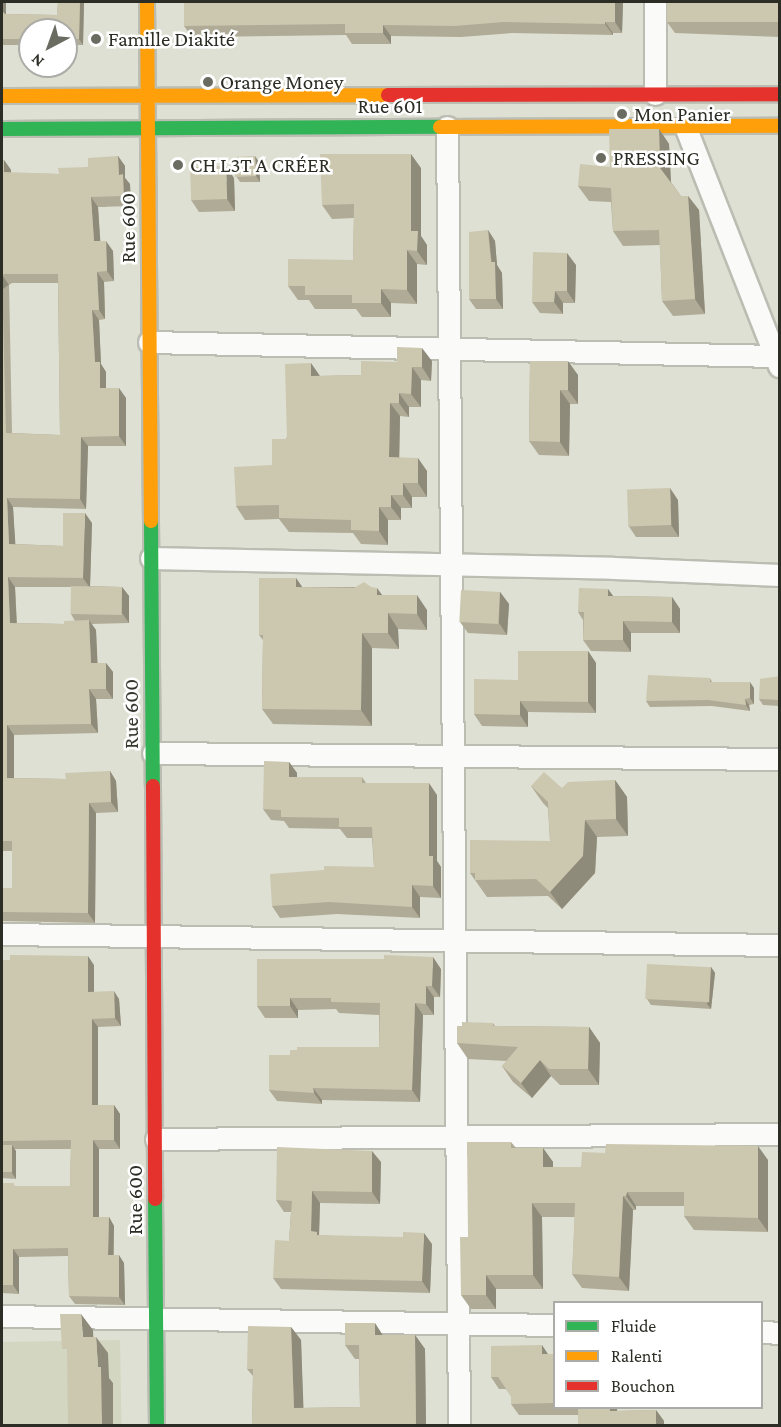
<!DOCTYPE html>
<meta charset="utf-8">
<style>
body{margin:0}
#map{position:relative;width:781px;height:1427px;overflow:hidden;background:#dee0d3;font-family:"Crimson Pro",serif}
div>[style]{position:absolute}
.built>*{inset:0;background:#d3d6c0;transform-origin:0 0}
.roads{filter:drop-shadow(2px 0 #bbbdb3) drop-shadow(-2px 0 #bbbdb3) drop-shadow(0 2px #bbbdb3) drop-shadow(0 -2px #bbbdb3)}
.street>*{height:21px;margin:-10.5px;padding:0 10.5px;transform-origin:10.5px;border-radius:10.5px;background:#fafaf8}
.fast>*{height:14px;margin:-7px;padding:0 7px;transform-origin:7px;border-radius:7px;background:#30b455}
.slow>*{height:14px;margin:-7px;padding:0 7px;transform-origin:7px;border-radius:7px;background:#ff9f0a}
.jam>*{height:14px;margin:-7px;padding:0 7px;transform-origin:7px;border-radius:7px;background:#e5322d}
.wall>*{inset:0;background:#afab96}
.shaded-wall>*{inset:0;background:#8f8b7a;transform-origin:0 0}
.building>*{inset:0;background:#ccc7af;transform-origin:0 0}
.dots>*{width:16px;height:16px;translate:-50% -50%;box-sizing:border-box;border:3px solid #fff;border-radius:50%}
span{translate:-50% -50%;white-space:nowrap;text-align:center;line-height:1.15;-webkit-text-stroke:5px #fff;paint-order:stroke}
.poi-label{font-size:21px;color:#2c2d24}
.left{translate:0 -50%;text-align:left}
.street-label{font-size:21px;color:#2c2d24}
.frame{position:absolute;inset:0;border:3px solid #2c2d24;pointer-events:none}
.legend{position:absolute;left:553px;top:1301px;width:210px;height:108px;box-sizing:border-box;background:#fff;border:2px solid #ababa7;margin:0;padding:8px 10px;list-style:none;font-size:18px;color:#2c2d24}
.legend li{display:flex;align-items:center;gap:12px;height:30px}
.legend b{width:30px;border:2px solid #ababa7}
.north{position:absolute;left:18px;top:18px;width:60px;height:60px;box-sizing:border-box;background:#fff;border:2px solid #ababa7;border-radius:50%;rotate:221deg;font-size:16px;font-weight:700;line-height:24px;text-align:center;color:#2c2d24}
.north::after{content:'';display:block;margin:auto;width:21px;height:27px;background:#6a6c61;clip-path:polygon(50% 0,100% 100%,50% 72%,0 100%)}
</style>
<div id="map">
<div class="built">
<div style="left:120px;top:1340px;width:85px;height:118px;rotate:89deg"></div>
</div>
<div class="roads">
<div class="street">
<div style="left:655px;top:2px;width:92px;rotate:90deg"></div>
<div style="left:685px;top:126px;width:258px;rotate:68.6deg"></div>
<div style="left:447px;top:127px;width:1299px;rotate:89.47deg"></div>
<div style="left:149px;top:342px;width:626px;rotate:1.28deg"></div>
<div style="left:151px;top:558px;width:462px;rotate:1.2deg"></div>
<div style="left:613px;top:568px;width:167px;rotate:2.4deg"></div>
<div style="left:153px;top:753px;width:627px;rotate:0.55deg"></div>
<div style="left:2px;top:934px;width:778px;rotate:0.81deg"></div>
<div style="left:156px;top:1139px;width:624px;rotate:-0.46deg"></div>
<div style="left:2px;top:1316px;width:552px;rotate:0.93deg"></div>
<div style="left:762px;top:1332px;width:18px;rotate:3deg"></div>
</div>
<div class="fast">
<div style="left:2px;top:129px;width:438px;rotate:-0.3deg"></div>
<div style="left:151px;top:521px;width:265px;rotate:89.6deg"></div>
<div style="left:155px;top:1199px;width:227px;rotate:89.5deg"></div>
</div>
<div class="slow">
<div style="left:147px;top:2px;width:519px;rotate:89.56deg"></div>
<div style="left:2px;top:96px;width:386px;rotate:-0.1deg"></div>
<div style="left:440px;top:127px;width:340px;rotate:-0.2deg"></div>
</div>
<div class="jam">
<div style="left:388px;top:95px;width:392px;rotate:-0.1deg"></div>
<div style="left:153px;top:786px;width:413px;rotate:89.7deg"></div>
</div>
</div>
<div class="wall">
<div style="clip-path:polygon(2px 2px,6px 2px,6px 14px,57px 15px,58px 2px,84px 2px,83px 45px,66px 45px,66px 30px,30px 30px,30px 45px,2px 45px)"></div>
<div style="clip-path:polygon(184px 2px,623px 2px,622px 33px,613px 33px,613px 35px,512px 33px,461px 37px,391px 36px,391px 44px,352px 44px,346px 35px,192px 37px,184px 26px)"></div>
<div style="clip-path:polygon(780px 2px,780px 37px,675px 33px,667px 22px)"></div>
<div style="clip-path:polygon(659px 129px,669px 144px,671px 182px,681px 196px,688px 196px,699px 210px,705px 314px,673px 316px,662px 301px,660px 245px,623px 246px,613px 231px,611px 202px,589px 201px,578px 186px,610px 167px)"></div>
<div style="clip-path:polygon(evenodd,118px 156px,125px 166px,125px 178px,130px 184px,131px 206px,98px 207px,100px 241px,113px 251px,114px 281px,104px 282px,105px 319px,99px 320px,101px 364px,106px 372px,106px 388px,126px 398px,126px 446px,88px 446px,86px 509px,13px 507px,15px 544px,63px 546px,92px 523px,90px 586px,122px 587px,129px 596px,129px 623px,91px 624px,96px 630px,97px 663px,106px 663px,113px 672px,113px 699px,96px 699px,98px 733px,14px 735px,14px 778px,66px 779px,110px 771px,116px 781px,118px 812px,96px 813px,95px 923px,2px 921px,2px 888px,12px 888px,12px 851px,2px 851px,2px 160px,4px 160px,11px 170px,11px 173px,59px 174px,88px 167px,118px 156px,12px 283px,58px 283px,60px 435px,12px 433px,9px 285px,12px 283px,118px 156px,15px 587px,71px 587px,71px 614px,75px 621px,64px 624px,17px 623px,15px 587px)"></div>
<div style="clip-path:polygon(259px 162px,260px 182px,240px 182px,236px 176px)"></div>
<div style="clip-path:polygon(421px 168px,421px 236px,427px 245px,427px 265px,417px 264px,417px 304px,391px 303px,391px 317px,362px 317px,356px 309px,315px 309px,309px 300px,298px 300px,288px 286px,353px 260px,354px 218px,332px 219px,322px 205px)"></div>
<div style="clip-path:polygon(234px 178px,235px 211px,199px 212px,191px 200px)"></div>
<div style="clip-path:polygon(488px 230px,495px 241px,497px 265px,502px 273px,503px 309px,476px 309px,469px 299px)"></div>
<div style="clip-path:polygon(576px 265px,575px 303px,563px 303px,563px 314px,540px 313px,532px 302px)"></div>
<div style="clip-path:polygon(432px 361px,431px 381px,421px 380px,421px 407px,409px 407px,409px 417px,400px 416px,399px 457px,427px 471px,427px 497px,412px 497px,412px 508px,401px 508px,401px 520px,388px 520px,388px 545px,361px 544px,353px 533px,289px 532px,279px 519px,245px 520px,236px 506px,272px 465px,320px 376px,361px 375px,397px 362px)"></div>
<div style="clip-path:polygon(530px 361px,578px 375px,578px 404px,570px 404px,569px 456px,539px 455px,529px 441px)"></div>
<div style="clip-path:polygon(678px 500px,679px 537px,636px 537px,628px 525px)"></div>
<div style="clip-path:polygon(296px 578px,302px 587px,371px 587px,382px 595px,427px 610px,427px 630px,398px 629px,399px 649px,372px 648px,372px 726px,273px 724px,262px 709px,263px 640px,259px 635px)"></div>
<div style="clip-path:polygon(608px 589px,613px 596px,672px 597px,680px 609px,680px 633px,631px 633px,631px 652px,591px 651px,583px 640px,583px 620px,578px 612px)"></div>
<div style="clip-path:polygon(500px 592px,509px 604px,507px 635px,468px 633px,460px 622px)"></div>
<div style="clip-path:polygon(588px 651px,596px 663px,596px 713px,528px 712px,528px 727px,482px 726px,474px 714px,518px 680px)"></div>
<div style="clip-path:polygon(780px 676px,780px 706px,763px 705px,759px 699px)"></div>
<div style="clip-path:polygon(710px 678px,712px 682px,754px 688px,754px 704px,749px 705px,750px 711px,712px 706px,650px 707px,646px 701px)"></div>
<div style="clip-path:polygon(289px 762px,297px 773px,297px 777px,362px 777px,366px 783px,437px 795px,437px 861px,441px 867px,441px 898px,420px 897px,420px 918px,337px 914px,280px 918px,272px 906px,374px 867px,372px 838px,347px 838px,340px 829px,289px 828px,284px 821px,271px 820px,263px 809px)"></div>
<div style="clip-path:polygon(615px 780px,627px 797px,628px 836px,597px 837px,595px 873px,562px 909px,548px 896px,487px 897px,470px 873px,550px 841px,548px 808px,543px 803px,531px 786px,562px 788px)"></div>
<div style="clip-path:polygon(257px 959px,441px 969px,440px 997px,434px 997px,434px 1015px,423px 1015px,420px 1102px,322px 1100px,322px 1104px,277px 1101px,269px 1090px,290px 1055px,297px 1050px,379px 1047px,379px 1015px,339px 1013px,336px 1009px,298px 1010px,298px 1018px,265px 1018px,257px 1006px)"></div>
<div style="clip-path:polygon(2px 960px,94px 965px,94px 992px,119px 999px,121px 1026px,98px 1027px,98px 1105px,114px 1105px,120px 1114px,120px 1149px,99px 1149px,99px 1217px,109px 1217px,114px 1226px,114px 1255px,124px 1263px,125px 1305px,75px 1304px,69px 1296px,68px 1256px,19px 1257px,19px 1294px,2px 1293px,2px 1183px,16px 1186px,70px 1186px,71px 1149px,14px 1149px,16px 1151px,16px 1179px,2px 1178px)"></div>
<div style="clip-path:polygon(711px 967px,715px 973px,711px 1009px,651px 1005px,647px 999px)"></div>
<div style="clip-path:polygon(493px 1023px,495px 1026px,589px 1027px,600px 1043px,599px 1085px,560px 1085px,551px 1076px,532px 1098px,513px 1082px,502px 1066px,507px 1061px,468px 1059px,457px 1043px)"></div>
<div style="clip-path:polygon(511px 1142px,516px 1148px,543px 1148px,553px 1162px,553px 1167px,581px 1167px,768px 1160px,768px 1232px,694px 1230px,684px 1216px,684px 1206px,636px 1206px,636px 1210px,633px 1210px,629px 1291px,582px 1288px,572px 1274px,575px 1217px,542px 1217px,543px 1289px,496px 1289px,496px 1309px,471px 1309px,461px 1295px,468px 1237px)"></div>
<div style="clip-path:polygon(381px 1162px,380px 1204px,320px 1203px,319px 1235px,432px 1244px,430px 1293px,281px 1289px,273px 1278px,289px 1241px,291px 1212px,284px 1212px,276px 1200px)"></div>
<div style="clip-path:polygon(291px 1327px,301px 1340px,303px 1408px,360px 1407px,359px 1359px,355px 1359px,345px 1345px,384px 1335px,415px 1335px,425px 1349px,426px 1425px,252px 1425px,253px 1376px,247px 1369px)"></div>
<div style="clip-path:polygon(548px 1354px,555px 1354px,555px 1407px,617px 1407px,617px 1411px,656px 1410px,664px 1421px,664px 1425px,578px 1425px,578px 1415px,519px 1415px,511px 1404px,511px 1396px,506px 1389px,499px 1389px,491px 1377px)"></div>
</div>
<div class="shaded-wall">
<div style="clip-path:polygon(2px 2px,6px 2px,6px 17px,2px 11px)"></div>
<div style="clip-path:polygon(80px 2px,84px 2px,83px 45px,79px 39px)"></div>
<div style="clip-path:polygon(615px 2px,623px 2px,622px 33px,615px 22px)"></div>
<div style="clip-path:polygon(605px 22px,613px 33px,613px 35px,605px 24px)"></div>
<div style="clip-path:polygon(383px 25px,391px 36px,391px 44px,383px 33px)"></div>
<div style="clip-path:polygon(659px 129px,669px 144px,671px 183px,660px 168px)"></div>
<div style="clip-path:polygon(411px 154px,421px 168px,421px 236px,427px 245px,427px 265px,417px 251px,411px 231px)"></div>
<div style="clip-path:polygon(118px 156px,125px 166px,125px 178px,130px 184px,131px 206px,124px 196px,119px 175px)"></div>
<div style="clip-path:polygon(255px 156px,259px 162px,260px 182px,256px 176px)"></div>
<div style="clip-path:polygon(4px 160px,11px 170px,11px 182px,4px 172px)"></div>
<div style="clip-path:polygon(226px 166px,234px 178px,235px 211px,227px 199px)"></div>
<div style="clip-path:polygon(688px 196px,699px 210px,705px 314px,695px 299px)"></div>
<div style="clip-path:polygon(91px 197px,98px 207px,101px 251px,94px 241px)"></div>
<div style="clip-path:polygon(488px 230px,495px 241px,497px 265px,502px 273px,503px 309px,496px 299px)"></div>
<div style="clip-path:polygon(106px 241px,113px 251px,114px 281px,107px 271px)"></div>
<div style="clip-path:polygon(407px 250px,417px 264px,417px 304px,407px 290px)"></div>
<div style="clip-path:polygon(567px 253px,576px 265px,575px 303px,567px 291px)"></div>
<div style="clip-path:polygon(97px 272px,104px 282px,105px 319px,99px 310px)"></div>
<div style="left:2px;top:275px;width:12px;height:158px;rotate:55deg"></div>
<div style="clip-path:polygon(381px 289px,391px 303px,391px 317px,381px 303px)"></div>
<div style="clip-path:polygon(555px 291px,563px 303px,563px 314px,554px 302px)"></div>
<div style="clip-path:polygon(92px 310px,99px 320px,101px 364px,106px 372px,106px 398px,100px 388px,95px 362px)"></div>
<div style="clip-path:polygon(422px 348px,432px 361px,431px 381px,422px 367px)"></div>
<div style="clip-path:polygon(568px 361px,578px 375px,578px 404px,568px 390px)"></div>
<div style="clip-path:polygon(311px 363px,320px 376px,311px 376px)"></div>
<div style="clip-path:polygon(412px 367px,421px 380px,421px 407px,411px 394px)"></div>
<div style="clip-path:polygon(119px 388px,126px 398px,126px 446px,119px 436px)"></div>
<div style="clip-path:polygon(560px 390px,570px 404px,569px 456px,560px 442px)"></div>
<div style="clip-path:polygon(399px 393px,409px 407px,409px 417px,399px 403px)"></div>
<div style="clip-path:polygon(390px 403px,400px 416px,399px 471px,389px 457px)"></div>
<div style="clip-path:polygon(81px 437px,88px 446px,86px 509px,80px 499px)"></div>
<div style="clip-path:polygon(418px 458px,427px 471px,427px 497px,418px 483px)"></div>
<div style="clip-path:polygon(403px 483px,412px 497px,412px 508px,403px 495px)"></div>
<div style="clip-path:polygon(670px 488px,678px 500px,679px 537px,671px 525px)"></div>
<div style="clip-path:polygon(391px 495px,401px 508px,401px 520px,391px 507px)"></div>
<div style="clip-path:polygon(7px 498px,13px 507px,16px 554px,9px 544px)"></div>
<div style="clip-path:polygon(379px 507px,388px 520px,388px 545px,379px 531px)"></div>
<div style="clip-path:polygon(85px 513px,92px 523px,90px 588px,83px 578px)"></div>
<div style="clip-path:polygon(8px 577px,15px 587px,17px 633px,10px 623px)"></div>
<div style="clip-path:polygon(296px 578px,307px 594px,296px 587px)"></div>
<div style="clip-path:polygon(122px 587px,129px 596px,129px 623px,122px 613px)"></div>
<div style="clip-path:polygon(377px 588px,388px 603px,377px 595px)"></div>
<div style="clip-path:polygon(608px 589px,616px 600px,608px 596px)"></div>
<div style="clip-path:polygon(500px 592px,509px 604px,507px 635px,499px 623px)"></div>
<div style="clip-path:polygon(417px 595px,427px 610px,427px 630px,417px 614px)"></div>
<div style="clip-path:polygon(672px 597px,680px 609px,680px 633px,672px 622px)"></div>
<div style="clip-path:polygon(388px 613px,398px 629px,399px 649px,388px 633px)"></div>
<div style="clip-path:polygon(89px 620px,96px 630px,98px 673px,91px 663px)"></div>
<div style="clip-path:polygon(623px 621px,631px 633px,631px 652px,623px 640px)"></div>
<div style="clip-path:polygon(362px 633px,372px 648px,372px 726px,361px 710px)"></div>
<div style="clip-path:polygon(588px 651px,596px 663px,596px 713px,588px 702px)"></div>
<div style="clip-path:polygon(106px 663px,113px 672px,113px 699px,106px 689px)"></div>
<div style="clip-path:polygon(750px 682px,754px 688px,754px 704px,750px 698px)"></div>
<div style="clip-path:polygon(89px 689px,96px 699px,98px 733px,91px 724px)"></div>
<div style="clip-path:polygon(745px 699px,749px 705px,750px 711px,746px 705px)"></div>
<div style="clip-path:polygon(520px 701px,528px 712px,528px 727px,520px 715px)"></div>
<div style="clip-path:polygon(7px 725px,14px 735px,14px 788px,7px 778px)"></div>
<div style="clip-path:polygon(289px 762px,297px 773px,297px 788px,289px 777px)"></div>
<div style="clip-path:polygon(110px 771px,116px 781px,118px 812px,111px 802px)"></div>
<div style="clip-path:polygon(615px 780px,627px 797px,628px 836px,616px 819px)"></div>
<div style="clip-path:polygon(429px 783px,437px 795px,437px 861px,441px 867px,441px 898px,433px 886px,429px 856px)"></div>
<div style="clip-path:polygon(89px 803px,96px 813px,95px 923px,88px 913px)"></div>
<div style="clip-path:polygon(585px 820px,597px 837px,595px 873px,562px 909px,550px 892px)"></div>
<div style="clip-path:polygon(412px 885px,420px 897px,420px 918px,412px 907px)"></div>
<div style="clip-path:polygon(88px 956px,94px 965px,94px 1000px,88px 992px)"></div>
<div style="clip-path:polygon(433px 957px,441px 969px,440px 997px,432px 986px)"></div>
<div style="clip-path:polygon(711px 967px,715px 973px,711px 1009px,707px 1004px)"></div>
<div style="clip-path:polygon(426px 986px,434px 997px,434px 1015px,426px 1004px)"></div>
<div style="clip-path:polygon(114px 991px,119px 999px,121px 1026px,115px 1018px)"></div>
<div style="clip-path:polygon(290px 998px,298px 1010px,298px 1018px,290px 1006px)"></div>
<div style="clip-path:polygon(415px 1003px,423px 1015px,420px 1102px,412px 1090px)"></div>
<div style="clip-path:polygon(92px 1019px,98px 1027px,98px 1114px,92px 1105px)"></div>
<div style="clip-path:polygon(589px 1027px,600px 1043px,599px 1085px,588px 1069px)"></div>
<div style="clip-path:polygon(540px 1060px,551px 1076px,532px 1098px,521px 1083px)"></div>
<div style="clip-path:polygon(313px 1088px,322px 1100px,322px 1104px,314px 1093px)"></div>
<div style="clip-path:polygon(114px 1105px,120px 1114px,120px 1149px,114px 1140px)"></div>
<div style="clip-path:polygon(93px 1140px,99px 1149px,99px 1225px,93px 1217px)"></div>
<div style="clip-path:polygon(12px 1145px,16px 1151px,16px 1179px,12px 1173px)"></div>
<div style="clip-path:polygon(758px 1146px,768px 1160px,768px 1232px,758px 1218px)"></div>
<div style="clip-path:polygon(543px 1148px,553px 1162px,553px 1181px,543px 1167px)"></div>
<div style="clip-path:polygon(372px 1151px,381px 1162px,380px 1204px,372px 1192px)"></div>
<div style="clip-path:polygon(312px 1191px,320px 1203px,319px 1235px,325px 1243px,311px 1231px)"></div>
<div style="clip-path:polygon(627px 1192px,636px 1206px,636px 1210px,626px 1196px)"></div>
<div style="clip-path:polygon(623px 1196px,633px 1210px,629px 1291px,619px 1277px)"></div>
<div style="clip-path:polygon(532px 1203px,542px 1217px,543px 1289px,533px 1275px)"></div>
<div style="clip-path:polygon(109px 1217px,114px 1226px,113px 1263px,108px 1255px)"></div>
<div style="clip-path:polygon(424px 1233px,432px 1244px,430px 1293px,422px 1281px)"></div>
<div style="clip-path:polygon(13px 1249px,19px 1257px,19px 1294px,13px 1285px)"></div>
<div style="clip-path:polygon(119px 1255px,124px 1263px,125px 1305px,119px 1297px)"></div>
<div style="clip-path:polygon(486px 1275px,496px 1289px,496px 1309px,486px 1295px)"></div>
<div style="clip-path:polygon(81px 1314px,93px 1330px,94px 1354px,83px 1337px)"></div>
<div style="clip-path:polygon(375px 1323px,384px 1337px,375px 1335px)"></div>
<div style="clip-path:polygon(291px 1327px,301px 1340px,304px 1422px,294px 1408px)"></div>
<div style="clip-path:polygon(415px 1335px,425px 1349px,426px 1425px,416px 1425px)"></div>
<div style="clip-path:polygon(96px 1337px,108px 1353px,109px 1378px,113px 1383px,113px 1425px,102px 1425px)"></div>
<div style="clip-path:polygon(542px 1345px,550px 1357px,542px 1354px)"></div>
<div style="clip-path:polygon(610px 1407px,617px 1407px,618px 1423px,610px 1411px)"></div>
<div style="clip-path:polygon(656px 1410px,664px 1421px,664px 1425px,656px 1425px)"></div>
</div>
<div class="building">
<div style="clip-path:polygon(2px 2px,2px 11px,5px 14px,57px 15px,58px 2px,80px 2px,79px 39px,66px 39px,66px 30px,30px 30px,30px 39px,2px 39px)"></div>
<div style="clip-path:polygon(184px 2px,615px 2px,615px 22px,605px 22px,605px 24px,504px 22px,454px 26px,383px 25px,383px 33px,345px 33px,345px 24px,184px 26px)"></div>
<div style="left:667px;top:2px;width:113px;height:20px"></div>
<div style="clip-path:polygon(609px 129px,659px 129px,660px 168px,681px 196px,688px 196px,695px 299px,662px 301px,659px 230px,613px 231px,611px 188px,578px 186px,580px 164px,610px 167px)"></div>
<div style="clip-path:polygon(320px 154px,411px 154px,411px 231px,418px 231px,417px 251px,407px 250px,407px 290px,381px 289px,381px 303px,352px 303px,352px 295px,305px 295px,305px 286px,288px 286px,288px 259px,353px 260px,354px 204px,322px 205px)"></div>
<div style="clip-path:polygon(evenodd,118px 156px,119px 175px,123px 174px,124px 196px,91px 197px,94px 241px,106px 241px,107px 271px,97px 272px,99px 310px,92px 310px,95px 362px,100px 362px,100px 388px,119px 388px,119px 436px,81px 437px,80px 499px,7px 498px,9px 544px,63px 546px,63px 513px,85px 513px,83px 578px,8px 577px,10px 623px,64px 624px,64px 621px,89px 620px,91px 663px,106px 663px,106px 689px,89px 689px,91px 724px,7px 725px,7px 778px,66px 779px,65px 773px,110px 771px,111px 802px,89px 803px,88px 913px,2px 912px,2px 888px,12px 888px,12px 841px,2px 841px,2px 160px,4px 160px,4px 172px,59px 174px,58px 168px,88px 167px,88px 158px,118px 156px,5px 274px,58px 274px,60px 435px,6px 433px,2px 275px,5px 274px)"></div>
<div style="left:255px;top:156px;width:20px;height:21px;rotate:87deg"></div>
<div style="left:226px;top:166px;width:33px;height:36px;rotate:88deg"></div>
<div style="clip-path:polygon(488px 230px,491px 262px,495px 262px,496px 299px,469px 299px,469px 232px)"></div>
<div style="clip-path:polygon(533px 252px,567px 253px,567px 291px,555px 291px,554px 302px,532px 302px)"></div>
<div style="clip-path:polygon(397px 347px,422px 348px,422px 367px,412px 367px,411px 394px,399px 393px,399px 403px,390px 403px,389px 457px,418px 458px,418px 483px,403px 483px,403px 495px,391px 495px,391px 507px,379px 507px,379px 531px,351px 530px,351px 520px,279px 518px,279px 505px,236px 506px,234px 467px,272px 465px,272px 439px,287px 439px,285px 364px,311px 363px,311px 376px,361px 375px,361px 361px,397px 362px)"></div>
<div style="clip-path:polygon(530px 361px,568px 361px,568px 390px,560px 390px,560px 442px,529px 441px)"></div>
<div style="left:670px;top:488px;width:37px;height:43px;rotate:88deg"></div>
<div style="clip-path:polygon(259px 578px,296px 578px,296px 587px,354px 588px,364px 582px,371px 587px,377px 588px,377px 595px,417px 595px,417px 614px,388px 613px,388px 633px,362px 633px,361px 710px,262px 709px,263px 635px,259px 635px)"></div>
<div style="left:71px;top:586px;width:51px;height:28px;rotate:1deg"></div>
<div style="clip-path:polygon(579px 588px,608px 589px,608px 596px,672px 597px,672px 622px,623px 621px,623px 640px,583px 640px,584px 612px,578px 612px)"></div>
<div style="left:461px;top:590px;width:39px;height:32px;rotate:3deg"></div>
<div style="clip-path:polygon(518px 651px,588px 651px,588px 702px,520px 701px,520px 715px,474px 714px,474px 679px,518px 680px)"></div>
<div style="clip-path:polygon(648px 675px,710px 678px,710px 682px,750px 682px,750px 698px,745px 699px,746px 705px,708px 700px,646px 701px)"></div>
<div style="clip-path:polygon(780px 676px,780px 700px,759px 699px,760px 679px)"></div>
<div style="clip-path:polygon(264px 761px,289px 762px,289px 777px,362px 777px,362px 783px,429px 783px,429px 856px,433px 856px,433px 886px,412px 885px,412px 907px,329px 902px,272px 906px,270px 874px,324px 870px,324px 866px,374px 867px,372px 827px,339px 827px,339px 818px,281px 817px,281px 810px,263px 809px)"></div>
<div style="clip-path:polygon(544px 772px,562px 788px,568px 782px,615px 780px,616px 819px,585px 820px,583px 856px,550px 892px,536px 879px,475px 880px,475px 873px,470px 873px,470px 840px,550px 841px,548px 802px,531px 786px)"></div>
<div style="clip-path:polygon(10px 955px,88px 956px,88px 992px,114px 991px,115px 1018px,92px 1019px,92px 1105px,114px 1105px,114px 1140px,93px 1140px,93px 1217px,109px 1217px,108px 1255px,119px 1255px,119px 1297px,69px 1296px,68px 1248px,13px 1249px,13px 1285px,2px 1285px,2px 1183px,14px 1183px,14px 1186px,70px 1186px,71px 1140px,2px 1141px,2px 960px,10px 960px)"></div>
<div style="clip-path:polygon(384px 955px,433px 957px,432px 986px,426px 986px,426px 1004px,415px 1003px,412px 1090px,313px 1088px,314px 1093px,269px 1090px,269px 1055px,290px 1055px,290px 1050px,297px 1050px,297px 1047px,379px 1047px,380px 1003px,331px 1002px,331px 998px,290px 998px,290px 1006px,257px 1006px,257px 959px,384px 959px)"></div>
<div style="left:647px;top:964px;width:64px;height:35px;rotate:3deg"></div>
<div style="clip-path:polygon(462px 1022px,493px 1023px,493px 1026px,589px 1027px,588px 1069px,549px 1069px,540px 1060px,521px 1083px,502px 1066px,518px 1047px,457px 1043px,457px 1026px,462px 1026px)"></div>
<div style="clip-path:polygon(467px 1142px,511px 1142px,511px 1148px,543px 1148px,543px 1167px,581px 1167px,582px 1152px,605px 1153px,606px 1144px,758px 1146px,758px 1218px,684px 1216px,684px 1192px,627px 1192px,626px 1196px,623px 1196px,619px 1277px,572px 1274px,575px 1203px,532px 1203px,533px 1275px,486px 1275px,486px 1295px,461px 1295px,460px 1237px,468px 1237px)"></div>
<div style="left:2px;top:1145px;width:10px;height:27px"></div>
<div style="clip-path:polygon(277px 1147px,372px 1151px,372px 1192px,312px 1191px,311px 1231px,317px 1232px,317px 1235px,403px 1237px,403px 1232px,424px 1233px,422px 1281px,273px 1278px,275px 1240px,289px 1241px,292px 1201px,276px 1200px)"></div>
<div style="clip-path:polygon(60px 1314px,81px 1314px,83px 1337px,96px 1337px,98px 1367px,101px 1367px,102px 1425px,68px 1425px,67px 1349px,62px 1349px)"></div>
<div style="clip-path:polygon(345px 1323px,375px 1323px,375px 1335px,415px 1335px,416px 1425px,252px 1425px,253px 1369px,247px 1369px,248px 1326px,291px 1327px,294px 1408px,360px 1407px,359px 1345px,345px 1345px)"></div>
<div style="clip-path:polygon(542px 1345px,542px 1354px,555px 1354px,555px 1403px,511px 1404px,511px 1396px,498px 1377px,491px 1377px,491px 1346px)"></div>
<div style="clip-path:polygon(578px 1407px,610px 1407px,610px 1411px,656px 1410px,656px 1425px,578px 1425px)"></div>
</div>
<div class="dots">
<div style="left:96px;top:39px;background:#6a6c61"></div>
<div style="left:208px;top:82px;background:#6a6c61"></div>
<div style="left:622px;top:114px;background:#6a6c61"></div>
<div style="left:601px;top:158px;background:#6a6c61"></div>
<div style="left:178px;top:165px;background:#6a6c61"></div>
</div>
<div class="poi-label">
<span class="left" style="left:108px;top:39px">Famille Diakité</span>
<span class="left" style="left:220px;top:82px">Orange Money</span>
<span class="left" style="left:634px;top:114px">Mon Panier</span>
<span class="left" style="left:613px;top:158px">PRESSING</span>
<span class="left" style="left:190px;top:165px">CH L3T A CRÉER</span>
</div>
<div class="street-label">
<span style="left:390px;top:106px">Rue 601</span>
<span style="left:128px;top:228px;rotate:-90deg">Rue 600</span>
<span style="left:131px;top:714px;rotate:-90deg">Rue 600</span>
<span style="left:135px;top:1200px;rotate:-90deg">Rue 600</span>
</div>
<div class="frame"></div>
<ul class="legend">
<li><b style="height:8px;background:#30b455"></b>Fluide</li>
<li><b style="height:8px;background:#ff9f0a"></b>Ralenti</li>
<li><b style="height:8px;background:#e5322d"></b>Bouchon</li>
</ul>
<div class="north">N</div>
</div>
